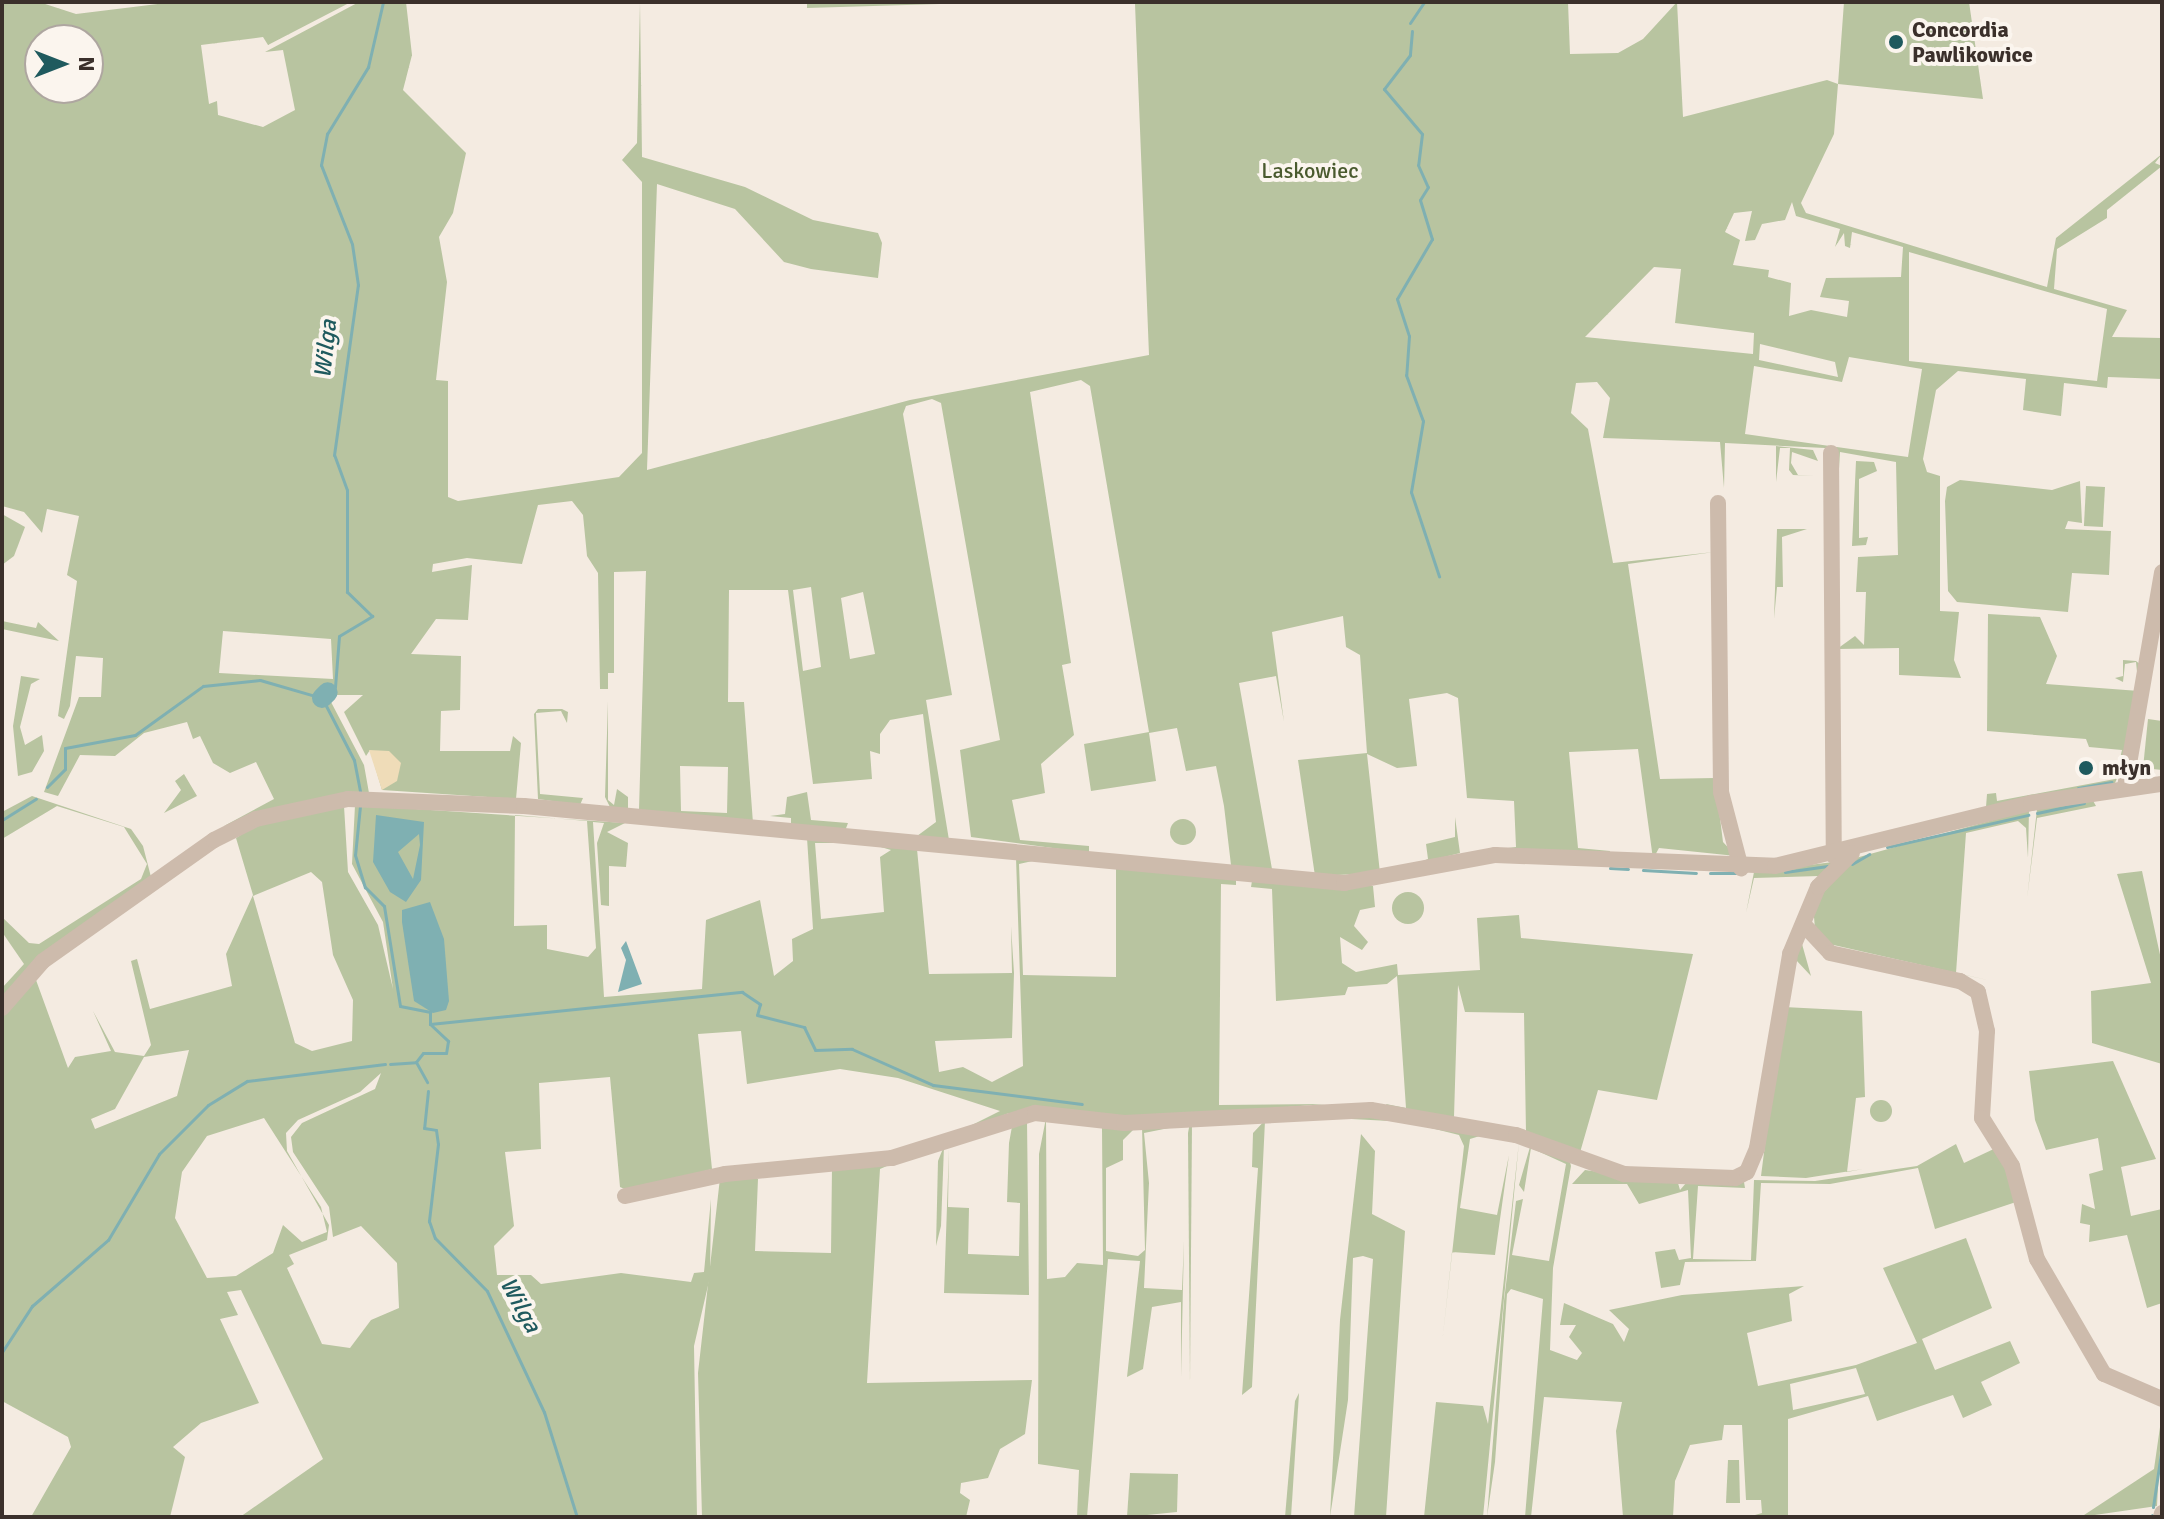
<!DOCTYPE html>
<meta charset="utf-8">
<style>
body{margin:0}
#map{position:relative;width:2164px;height:1519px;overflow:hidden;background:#f4ebe1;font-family:Signika,sans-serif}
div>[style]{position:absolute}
.green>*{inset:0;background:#b8c4a0;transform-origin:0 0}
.round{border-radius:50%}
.sand>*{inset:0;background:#efdcb8}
.water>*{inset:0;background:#7fb0b2}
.stream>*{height:3px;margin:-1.5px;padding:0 1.5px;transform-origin:1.5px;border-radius:1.5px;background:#7fb0b2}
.river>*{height:20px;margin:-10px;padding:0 10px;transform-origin:10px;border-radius:10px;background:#7fb0b2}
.minor>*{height:16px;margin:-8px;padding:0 8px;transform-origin:8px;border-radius:8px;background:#cdbbac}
.dots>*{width:22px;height:22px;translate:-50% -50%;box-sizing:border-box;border:4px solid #fbf5ee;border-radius:50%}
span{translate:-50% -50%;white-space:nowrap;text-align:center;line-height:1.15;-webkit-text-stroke:8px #fbf5ee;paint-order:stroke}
.poi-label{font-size:22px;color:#3b302b;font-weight:700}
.left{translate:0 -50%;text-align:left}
.park-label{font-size:22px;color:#4a5a2e}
.water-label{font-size:24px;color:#1f5a5e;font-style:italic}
.frame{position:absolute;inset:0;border:4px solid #3b302b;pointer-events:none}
.north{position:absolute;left:24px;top:24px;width:80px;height:80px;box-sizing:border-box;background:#fbf5ee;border:2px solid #aea6a0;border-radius:50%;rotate:90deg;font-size:22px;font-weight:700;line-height:32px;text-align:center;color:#3b302b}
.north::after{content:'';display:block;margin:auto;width:28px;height:36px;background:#1f5a5e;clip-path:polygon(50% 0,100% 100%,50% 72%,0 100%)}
</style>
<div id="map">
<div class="green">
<div style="clip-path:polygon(evenodd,2px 2px,39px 2px,76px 14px,174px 2px,351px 2px,268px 45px,263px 37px,201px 45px,209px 104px,217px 101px,218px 115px,263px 127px,295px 110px,283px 50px,265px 52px,359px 2px,406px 2px,412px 55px,403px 90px,466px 153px,453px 213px,439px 237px,447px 282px,436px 380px,448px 381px,448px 497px,458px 501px,619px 477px,642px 453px,642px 182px,622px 160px,637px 143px,640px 2px,642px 157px,745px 187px,813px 220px,878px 233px,882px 243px,878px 278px,811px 269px,784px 262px,735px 209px,657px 184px,647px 470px,910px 400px,1149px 355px,1135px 4px,1103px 2px,1568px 2px,1570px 54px,1618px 53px,1643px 39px,1677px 2px,1683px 117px,1827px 80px,1838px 84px,1844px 2px,1969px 2px,1983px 99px,1838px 84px,1834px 134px,1801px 203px,1806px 213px,2047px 287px,2056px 238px,2162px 154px,2155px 163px,2162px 166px,2107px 210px,2107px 218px,2057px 249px,2054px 289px,2127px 310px,2112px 337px,2162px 338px,2162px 379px,2108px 377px,2107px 388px,2064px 383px,2061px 416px,2023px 410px,2026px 379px,1958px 371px,1936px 390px,1923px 459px,1927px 472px,1940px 476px,1940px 611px,1959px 612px,1954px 660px,1961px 678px,1899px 675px,1899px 648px,1837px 649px,1855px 636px,1864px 645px,1866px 592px,1856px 592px,1858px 557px,1898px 555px,1896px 462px,1840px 452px,1835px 536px,1825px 448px,1725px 443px,1724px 488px,1720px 442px,1603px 438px,1610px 398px,1597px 382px,1576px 383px,1571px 413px,1588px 429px,1613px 563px,1714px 552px,1628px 564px,1660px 779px,1715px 778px,1723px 842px,1736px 856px,1659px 848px,1653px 859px,1638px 749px,1569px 752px,1578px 848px,1610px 851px,1609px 857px,1476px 852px,1516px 847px,1514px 801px,1467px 798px,1458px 698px,1447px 693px,1409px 699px,1417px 766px,1397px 768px,1367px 754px,1380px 873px,1315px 876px,1298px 760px,1367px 753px,1360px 655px,1346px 647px,1343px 616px,1272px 632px,1284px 722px,1276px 676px,1239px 683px,1272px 869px,1202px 866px,1231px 865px,1224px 806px,1216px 766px,1186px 771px,1177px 728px,1149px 733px,1156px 781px,1091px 791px,1084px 744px,1149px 732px,1090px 386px,1081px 380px,1030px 392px,1071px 663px,1062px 665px,1074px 735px,1041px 764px,1045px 793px,1012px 800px,1020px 840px,1089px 846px,1089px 853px,971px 837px,960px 750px,1000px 740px,941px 403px,932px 399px,906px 406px,903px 414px,952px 695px,926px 700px,949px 840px,917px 836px,936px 822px,923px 714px,890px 720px,880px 734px,880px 754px,870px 751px,872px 779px,813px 784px,788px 590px,729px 590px,728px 702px,744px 702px,753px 823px,639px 810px,646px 571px,614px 572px,614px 673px,608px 673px,608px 689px,600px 689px,598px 573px,587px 556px,583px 515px,572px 501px,538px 505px,522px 564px,467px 558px,433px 564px,432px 572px,472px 565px,468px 620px,436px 619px,411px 654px,461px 656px,460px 710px,441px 711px,440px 751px,510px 751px,513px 736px,521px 743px,516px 799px,382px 790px,370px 750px,366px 756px,344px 712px,363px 695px,337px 695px,331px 702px,364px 765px,369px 793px,224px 826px,274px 799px,256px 762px,230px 773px,213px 763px,200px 736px,193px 739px,187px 722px,144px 733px,115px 756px,80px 755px,58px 796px,44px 792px,79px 697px,101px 697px,103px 658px,76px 656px,70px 706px,64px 719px,58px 716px,77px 581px,67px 575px,79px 516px,47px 509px,42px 533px,24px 512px,2px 506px,2px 2px,40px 40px,88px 40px,88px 88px,40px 88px,40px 40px,2px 2px,1792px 202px,1796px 216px,1840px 229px,1835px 247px,1844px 233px,1845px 246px,1850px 248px,1852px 232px,1903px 247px,1901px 277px,1826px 278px,1820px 297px,1849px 301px,1847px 317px,1811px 310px,1789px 316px,1791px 283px,1768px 277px,1769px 270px,1733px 265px,1740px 240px,1725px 232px,1734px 213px,1752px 211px,1745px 241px,1755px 240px,1762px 224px,1785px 220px,1792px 202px,2px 2px,1909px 252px,2107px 309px,2097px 381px,1909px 361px,1909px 252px,2px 2px,1654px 267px,1681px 269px,1675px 323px,1754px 333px,1753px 354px,1585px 337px,1654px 267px,2px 2px,1760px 344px,1835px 362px,1838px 377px,1759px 360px,1760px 344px,2px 2px,1849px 357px,1922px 369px,1908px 457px,1745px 434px,1754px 366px,1842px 382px,1849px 357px,2px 2px,811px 587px,821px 667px,803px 671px,793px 590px,811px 587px,2px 2px,863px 592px,875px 654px,850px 659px,841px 598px,863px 592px,2px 2px,223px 631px,331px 639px,333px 679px,219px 673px,223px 631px,2px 2px,680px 766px,728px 767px,727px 813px,681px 811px,680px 766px)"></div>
<div style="clip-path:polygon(807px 2px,1006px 2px,807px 8px)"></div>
<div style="clip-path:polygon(1776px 446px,1813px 450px,1818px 461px,1792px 452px,1791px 463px,1798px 475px,1815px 476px,1793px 475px,1789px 470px,1790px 448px,1780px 448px,1776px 482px)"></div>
<div style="clip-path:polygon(1856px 461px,1874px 462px,1877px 471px,1859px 479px,1859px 538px,1868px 537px,1866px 545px,1852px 546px)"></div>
<div style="clip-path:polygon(1960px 480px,2052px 490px,2080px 481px,2082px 523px,2068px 521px,2065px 529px,2111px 531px,2109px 575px,2072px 573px,2068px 612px,1957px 602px,1948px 591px,1945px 501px,1947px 487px)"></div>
<div style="left:2086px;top:486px;width:19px;height:40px;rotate:3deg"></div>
<div style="clip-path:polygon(2px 514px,25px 527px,14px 556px,2px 565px)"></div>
<div style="clip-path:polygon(1777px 529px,1807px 529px,1782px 537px,1783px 587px,1777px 587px,1774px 619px)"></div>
<div style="clip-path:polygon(1988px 614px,2040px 617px,2057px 656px,2046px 684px,2139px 691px,2136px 662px,2125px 664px,2123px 682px,2115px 678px,2123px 676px,2123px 660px,2136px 661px,2141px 665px,2139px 708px,2132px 743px,2115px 783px,1948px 819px,1986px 807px,1987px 794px,1996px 793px,1997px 801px,2115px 779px,2122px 750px,2089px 747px,2086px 739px,1987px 731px)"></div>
<div style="clip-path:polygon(2px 621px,36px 628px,38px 622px,59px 641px,2px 629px)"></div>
<div style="clip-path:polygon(21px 676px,40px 679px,31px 684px,20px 727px,25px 745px,42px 735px,44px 751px,32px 772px,18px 776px,13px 726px)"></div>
<div style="clip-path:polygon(608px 701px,608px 800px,614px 805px,617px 789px,628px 797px,628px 810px,610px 807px,605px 797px)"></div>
<div style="clip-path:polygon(538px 709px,562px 709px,568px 712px,567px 723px,561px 711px,536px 713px,540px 794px,583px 798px,580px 805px,538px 799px,534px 714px)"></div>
<div style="clip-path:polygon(2148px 719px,2162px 721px,2162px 770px,2143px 768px)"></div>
<div style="clip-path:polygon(184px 774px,197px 796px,164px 813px,181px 790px,175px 781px)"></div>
<div style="clip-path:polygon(807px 792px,811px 820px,848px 823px,845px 831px,791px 826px,791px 818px,770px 816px,785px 814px,787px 797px)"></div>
<div style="clip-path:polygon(32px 796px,131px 829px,143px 846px,151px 877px,2px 999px,2px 988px,24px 964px,2px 932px,2px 917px,29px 943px,39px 944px,141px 879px,147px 864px,124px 827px,57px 806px,2px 839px,2px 812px)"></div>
<div style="clip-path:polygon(2092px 799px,2096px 806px,2037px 818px,2027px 899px,2037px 809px)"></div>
<div style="clip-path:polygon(evenodd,355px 805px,625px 823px,607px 832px,628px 843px,626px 867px,609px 866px,609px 906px,601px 905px,597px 843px,604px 823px,593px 822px,604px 997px,702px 989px,706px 920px,760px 900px,774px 976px,793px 961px,792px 939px,813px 929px,807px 838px,859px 843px,815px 843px,821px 919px,884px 912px,880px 857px,891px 850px,867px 843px,917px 849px,929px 974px,1012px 973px,1011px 926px,1014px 973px,1012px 1038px,935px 1041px,939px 1072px,963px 1067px,992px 1082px,1023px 1066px,1016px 858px,1037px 860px,1019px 864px,1023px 975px,1116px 977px,1116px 866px,1236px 879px,1236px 885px,1221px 884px,1219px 1105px,1325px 1104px,1141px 1119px,1009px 1113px,946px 1138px,1000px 1111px,898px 1078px,840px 1069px,747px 1084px,741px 1031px,698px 1034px,712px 1169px,629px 1191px,620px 1187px,610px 1077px,539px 1083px,541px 1149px,505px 1152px,514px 1226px,494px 1246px,497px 1275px,531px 1275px,541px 1284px,621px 1273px,691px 1282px,694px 1273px,704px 1272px,711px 1199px,710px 1277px,694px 1346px,697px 1517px,240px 1517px,323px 1459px,241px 1290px,227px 1292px,238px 1315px,220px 1319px,259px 1403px,201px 1423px,173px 1447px,185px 1457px,170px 1517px,31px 1517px,71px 1447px,68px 1437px,2px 1401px,2px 1013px,56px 956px,36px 980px,68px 1068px,75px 1057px,111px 1051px,93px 1011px,115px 1052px,144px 1056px,151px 1045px,131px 961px,137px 959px,150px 1009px,232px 986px,226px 954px,253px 895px,236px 838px,262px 821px,344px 806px,348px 872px,378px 925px,393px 989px,383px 922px,352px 864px,355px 805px,515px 815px,587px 821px,596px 948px,588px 957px,547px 949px,547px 925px,514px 926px,515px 815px,355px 805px,311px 872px,322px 882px,333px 955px,353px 1000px,352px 1041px,312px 1051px,295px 1043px,253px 896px,311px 872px,355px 805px,189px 1050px,177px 1096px,95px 1129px,91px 1119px,115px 1109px,144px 1057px,189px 1050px,355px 805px,381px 1073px,375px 1089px,302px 1123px,291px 1137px,293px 1152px,329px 1207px,333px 1237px,361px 1226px,397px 1263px,399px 1308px,371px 1320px,350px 1348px,322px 1344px,287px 1268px,294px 1264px,289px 1255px,327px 1240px,329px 1225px,287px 1151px,286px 1133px,298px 1120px,360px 1092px,381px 1073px,355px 805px,264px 1118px,321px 1207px,327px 1232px,302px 1242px,283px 1225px,273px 1253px,236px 1276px,207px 1278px,175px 1218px,182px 1172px,207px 1136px,264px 1118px)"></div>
<div style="clip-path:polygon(2029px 810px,2028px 858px,2026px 828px,2018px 821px,1966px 833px,1956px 973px,1992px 981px,1816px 941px,1813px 905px,1852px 859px)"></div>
<div style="clip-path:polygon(1455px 817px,1460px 853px,1413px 865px,1428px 859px,1426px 844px,1455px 837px)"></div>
<div class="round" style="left:1170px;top:819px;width:26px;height:26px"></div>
<div style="clip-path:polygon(1833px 862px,1819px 876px,1754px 878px,1746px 913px,1754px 872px)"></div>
<div style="clip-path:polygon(2142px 871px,2162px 964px,2162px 1064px,2092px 1043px,2091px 991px,2151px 983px,2117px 874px)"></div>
<div style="clip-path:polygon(1252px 881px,1373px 886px,1375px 907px,1360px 910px,1354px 926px,1368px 942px,1362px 950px,1340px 937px,1342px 963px,1356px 972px,1397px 964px,1398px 975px,1480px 970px,1477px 918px,1519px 915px,1521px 938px,1693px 954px,1657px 1100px,1598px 1090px,1579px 1156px,1526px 1133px,1524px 1013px,1465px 1012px,1458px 985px,1454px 1117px,1389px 1110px,1386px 1104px,1406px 1108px,1397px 976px,1387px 984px,1348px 987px,1345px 995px,1276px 1001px,1272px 889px,1251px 887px)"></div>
<div class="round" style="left:1392px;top:892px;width:32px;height:32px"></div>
<div style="clip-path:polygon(1802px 944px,1811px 976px,1796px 960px,1784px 1007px,1862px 1011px,1865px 1097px,1856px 1098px,1847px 1172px,1863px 1169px,1806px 1178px,1761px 1176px,1787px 973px)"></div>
<div style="clip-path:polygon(2113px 1061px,2156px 1159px,2121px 1167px,2131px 1216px,2162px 1209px,2162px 1303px,2147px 1308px,2127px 1235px,2089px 1242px,2090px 1225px,2080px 1223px,2082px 1204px,2095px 1209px,2089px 1174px,2103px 1170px,2098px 1138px,2046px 1150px,2035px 1120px,2029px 1071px)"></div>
<div class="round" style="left:1870px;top:1100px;width:22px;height:22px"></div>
<div style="clip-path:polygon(1364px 1113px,1409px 1122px,1294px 1116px,1265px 1121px,1252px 1387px,1242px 1395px,1258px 1168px,1252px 1167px,1253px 1133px,1269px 1116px)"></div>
<div style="clip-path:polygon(1046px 1118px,1047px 1279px,1065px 1277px,1077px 1263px,1103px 1265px,1102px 1128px,1133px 1130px,1123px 1140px,1123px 1160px,1106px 1168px,1106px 1251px,1138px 1256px,1145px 1250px,1142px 1126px,1169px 1128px,1144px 1133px,1149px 1183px,1144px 1288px,1182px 1290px,1184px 1240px,1181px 1378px,1181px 1302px,1152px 1307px,1143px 1369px,1127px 1377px,1140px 1261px,1108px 1259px,1087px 1517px,1077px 1517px,1079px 1470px,1038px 1464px,1039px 1154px)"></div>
<div style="clip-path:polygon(1027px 1120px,1029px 1295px,944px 1293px,949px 1148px,948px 1207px,969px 1208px,968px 1254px,1019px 1256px,1020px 1203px,1007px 1202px,1009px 1143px,1013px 1121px)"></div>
<div style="clip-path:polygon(1190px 1122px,1192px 1123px,1190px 1383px,1188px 1133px)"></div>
<div style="clip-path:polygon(1415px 1124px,1483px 1135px,1470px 1139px,1460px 1208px,1497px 1215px,1509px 1155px,1495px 1255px,1452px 1252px,1442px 1344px,1464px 1146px,1459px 1135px)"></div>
<div style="clip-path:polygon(1361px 1134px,1375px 1151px,1372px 1214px,1405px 1231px,1386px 1517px,1354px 1517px,1373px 1259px,1363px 1256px,1353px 1258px,1348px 1400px,1330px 1517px,1340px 1320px)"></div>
<div style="clip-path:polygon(1519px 1142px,1483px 1517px,1424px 1517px,1436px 1402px,1483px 1406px,1488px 1424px)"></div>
<div style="clip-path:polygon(1956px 1144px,1964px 1163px,1998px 1147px,2016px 1202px,1935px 1229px,1918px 1168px,1830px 1184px,1761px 1183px,1756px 1261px,1685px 1262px,1680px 1285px,1661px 1288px,1655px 1252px,1675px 1249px,1679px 1260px,1691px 1258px,1688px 1190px,1639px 1204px,1627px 1184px,1572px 1184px,1585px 1170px,1678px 1183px,1680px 1190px,1687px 1182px,1744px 1182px,1745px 1188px,1698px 1186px,1693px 1259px,1751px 1260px,1754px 1180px,1815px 1181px,1917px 1166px)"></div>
<div style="clip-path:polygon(944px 1146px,941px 1226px,936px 1246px,938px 1161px)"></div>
<div style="clip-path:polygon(evenodd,1530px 1147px,1570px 1162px,1571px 1166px,1553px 1268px,1550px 1350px,1577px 1360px,1582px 1353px,1569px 1337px,1576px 1325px,1560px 1325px,1564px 1303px,1613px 1324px,1624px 1342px,1629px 1329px,1609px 1310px,1682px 1295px,1804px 1286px,1789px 1294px,1792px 1321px,1747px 1333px,1758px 1386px,1856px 1365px,1917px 1343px,1883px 1268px,1966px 1238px,1992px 1308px,1922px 1339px,1935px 1370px,2010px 1341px,2020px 1363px,1981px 1382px,1992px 1405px,1963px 1418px,1953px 1395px,1877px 1421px,1868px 1396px,1788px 1419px,1788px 1517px,1748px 1517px,1762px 1513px,1761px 1500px,1746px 1500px,1742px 1425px,1724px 1425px,1722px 1440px,1690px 1445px,1675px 1481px,1673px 1517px,1623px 1517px,1616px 1431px,1622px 1402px,1544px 1397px,1531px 1517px,1525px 1517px,1543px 1299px,1511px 1289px,1507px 1294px,1495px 1462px,1487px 1517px,1504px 1301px,1516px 1201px,1523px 1199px,1512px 1255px,1549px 1261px,1566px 1164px,1531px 1148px,1524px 1192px,1519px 1185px,1530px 1147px,1856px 1368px,1865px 1394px,1793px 1410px,1790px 1384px,1856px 1368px)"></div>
<div style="clip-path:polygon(905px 1158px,880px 1169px,867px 1383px,1032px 1380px,1025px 1434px,1000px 1449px,988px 1478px,961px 1483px,960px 1493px,970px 1500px,966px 1517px,702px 1517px,698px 1373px,720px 1178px,758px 1179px,755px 1251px,831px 1253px,832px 1167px)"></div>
<div style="clip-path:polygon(1299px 1393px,1291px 1517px,1285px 1517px,1295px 1401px)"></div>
<div style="clip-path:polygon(2162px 1413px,2157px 1506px,2081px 1517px,2154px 1469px)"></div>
<div style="clip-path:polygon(1728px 1460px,1739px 1460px,1740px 1503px,1726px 1503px)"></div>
<div style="clip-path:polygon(1130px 1473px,1178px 1474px,1177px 1512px,1127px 1517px)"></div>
</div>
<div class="sand">
<div style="clip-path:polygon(369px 750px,389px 751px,401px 763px,397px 781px,382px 790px)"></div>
</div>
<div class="water">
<div style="clip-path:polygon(evenodd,376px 815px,424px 822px,421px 880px,406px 902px,390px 892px,373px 862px,376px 815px,419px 834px,420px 845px,413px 879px,398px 852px,419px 834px)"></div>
<div style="clip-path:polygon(430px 902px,444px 939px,449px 1001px,446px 1010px,433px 1013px,414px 1001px,402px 922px,402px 910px)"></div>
<div style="clip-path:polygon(626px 941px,642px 984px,618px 992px,626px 960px,621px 948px)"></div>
</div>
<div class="stream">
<div style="left:1410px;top:23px;width:25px;rotate:-56deg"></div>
<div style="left:1412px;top:31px;width:24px;rotate:95deg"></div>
<div style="left:1410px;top:55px;width:43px;rotate:127.4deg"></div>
<div style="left:1384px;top:89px;width:59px;rotate:49.8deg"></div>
<div style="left:1422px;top:134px;width:31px;rotate:97deg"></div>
<div style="left:1418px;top:165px;width:24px;rotate:66deg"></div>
<div style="left:1428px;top:187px;width:15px;rotate:122deg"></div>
<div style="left:1420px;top:200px;width:41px;rotate:72.9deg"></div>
<div style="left:1432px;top:239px;width:69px;rotate:120.3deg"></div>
<div style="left:1397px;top:299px;width:39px;rotate:72deg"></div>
<div style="left:1409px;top:336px;width:39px;rotate:94deg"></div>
<div style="left:1406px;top:375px;width:49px;rotate:69.7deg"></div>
<div style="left:1423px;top:421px;width:72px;rotate:99.6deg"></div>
<div style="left:1411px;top:492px;width:89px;rotate:71.6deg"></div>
<div style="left:335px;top:687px;width:51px;rotate:-85.5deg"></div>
<div style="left:339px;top:636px;width:39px;rotate:-31deg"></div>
<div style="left:372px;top:616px;width:35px;rotate:-136deg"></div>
<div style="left:347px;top:592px;width:102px;rotate:-90deg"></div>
<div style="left:347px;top:490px;width:37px;rotate:-110deg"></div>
<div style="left:334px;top:455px;width:172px;rotate:-82deg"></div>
<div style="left:358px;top:285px;width:41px;rotate:-98.3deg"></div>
<div style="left:352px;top:244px;width:85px;rotate:-111.4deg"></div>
<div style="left:321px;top:165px;width:32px;rotate:-79deg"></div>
<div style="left:327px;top:134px;width:79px;rotate:-58.5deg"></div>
<div style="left:368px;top:67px;width:67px;rotate:-77deg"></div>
<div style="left:47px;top:787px;width:25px;rotate:-45deg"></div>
<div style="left:65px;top:769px;width:21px;rotate:-90deg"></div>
<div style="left:65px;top:748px;width:71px;rotate:-10.5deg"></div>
<div style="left:135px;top:735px;width:84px;rotate:-35.8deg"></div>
<div style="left:203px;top:686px;width:57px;rotate:-6deg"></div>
<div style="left:260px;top:680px;width:65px;rotate:16.2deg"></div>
<div style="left:322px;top:698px;width:70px;rotate:62.7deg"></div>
<div style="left:354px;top:760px;width:32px;rotate:79deg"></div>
<div style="left:2078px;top:788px;width:34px;rotate:-10deg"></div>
<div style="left:360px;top:806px;width:49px;rotate:95.8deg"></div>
<div style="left:355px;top:855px;width:34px;rotate:73deg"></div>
<div style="left:365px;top:887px;width:27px;rotate:45deg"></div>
<div style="left:384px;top:906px;width:101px;rotate:80.9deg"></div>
<div style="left:400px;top:1006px;width:31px;rotate:11deg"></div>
<div style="left:430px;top:1012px;width:12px;rotate:90deg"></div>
<div style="left:430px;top:1024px;width:25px;rotate:43deg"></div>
<div style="left:448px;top:1041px;width:12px;rotate:99deg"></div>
<div style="left:446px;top:1053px;width:23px;rotate:180deg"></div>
<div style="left:423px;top:1053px;width:11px;rotate:128deg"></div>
<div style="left:2037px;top:813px;width:48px;rotate:-12deg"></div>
<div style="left:2px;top:820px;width:40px;rotate:-32deg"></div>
<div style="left:1887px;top:847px;width:145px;rotate:-12.8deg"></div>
<div style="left:1852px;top:864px;width:20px;rotate:-30deg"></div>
<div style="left:1610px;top:868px;width:18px;rotate:3deg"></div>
<div style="left:1643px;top:870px;width:53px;rotate:3.2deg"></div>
<div style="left:1785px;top:872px;width:43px;rotate:-7.9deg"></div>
<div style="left:1710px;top:873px;width:28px"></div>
<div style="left:430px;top:1024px;width:314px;rotate:-5.9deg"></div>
<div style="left:742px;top:992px;width:22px;rotate:34deg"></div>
<div style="left:760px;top:1004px;width:11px;rotate:105deg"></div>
<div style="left:757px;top:1015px;width:49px;rotate:14.3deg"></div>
<div style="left:804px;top:1027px;width:25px;rotate:64deg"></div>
<div style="left:815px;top:1050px;width:37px;rotate:-2deg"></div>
<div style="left:852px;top:1049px;width:89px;rotate:24deg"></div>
<div style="left:933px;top:1085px;width:150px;rotate:7.3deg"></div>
<div style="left:416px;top:1062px;width:23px;rotate:61deg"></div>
<div style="left:390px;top:1064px;width:26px;rotate:-4deg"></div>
<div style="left:428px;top:1091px;width:37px;rotate:96deg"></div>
<div style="left:424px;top:1128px;width:12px;rotate:9deg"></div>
<div style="left:436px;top:1130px;width:14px;rotate:82deg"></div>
<div style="left:438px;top:1144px;width:78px;rotate:96.7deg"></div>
<div style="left:429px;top:1221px;width:18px;rotate:71deg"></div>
<div style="left:435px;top:1238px;width:74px;rotate:45.5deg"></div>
<div style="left:487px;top:1291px;width:134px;rotate:64.8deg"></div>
<div style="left:544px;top:1412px;width:110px;rotate:72.6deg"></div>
<div style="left:2px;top:1352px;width:55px;rotate:-56.9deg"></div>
<div style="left:32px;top:1306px;width:101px;rotate:-41deg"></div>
<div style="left:108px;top:1240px;width:100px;rotate:-59.3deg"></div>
<div style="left:159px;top:1154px;width:69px;rotate:-45deg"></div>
<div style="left:208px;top:1105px;width:46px;rotate:-31.6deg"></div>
<div style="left:247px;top:1081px;width:139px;rotate:-7deg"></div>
<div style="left:2153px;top:1507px;width:62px;rotate:-81.6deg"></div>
<div style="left:2152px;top:1517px;width:2px;rotate:-90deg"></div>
</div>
<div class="river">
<div style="left:322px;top:698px;width:8px;rotate:-45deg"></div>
</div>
<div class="minor">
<div style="left:1831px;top:453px;width:403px;rotate:89.6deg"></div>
<div style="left:1718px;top:503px;width:289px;rotate:89.4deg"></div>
<div style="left:1721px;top:792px;width:79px;rotate:75.3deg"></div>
<div style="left:2125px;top:787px;width:218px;rotate:-80.2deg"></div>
<div style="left:1806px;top:927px;width:35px;rotate:47deg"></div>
<div style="left:1830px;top:953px;width:133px;rotate:12.2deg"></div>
<div style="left:1960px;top:981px;width:21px;rotate:31deg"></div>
<div style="left:1978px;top:992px;width:40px;rotate:77deg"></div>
<div style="left:1987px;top:1031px;width:87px;rotate:93.3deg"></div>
<div style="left:1982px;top:1118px;width:57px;rotate:58deg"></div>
<div style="left:2012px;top:1166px;width:96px;rotate:75deg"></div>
<div style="left:2037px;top:1259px;width:133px;rotate:59.8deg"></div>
<div style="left:2104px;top:1374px;width:63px;rotate:23.3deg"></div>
<div style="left:2px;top:1008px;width:62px;rotate:-48.9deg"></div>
<div style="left:43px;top:961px;width:209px;rotate:-35.3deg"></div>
<div style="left:214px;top:840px;width:47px;rotate:-26.6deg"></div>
<div style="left:256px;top:819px;width:94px;rotate:-12.3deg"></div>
<div style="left:348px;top:799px;width:176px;rotate:2.3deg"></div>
<div style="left:524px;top:806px;width:824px;rotate:5.36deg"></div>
<div style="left:1344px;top:883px;width:154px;rotate:-10.5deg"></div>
<div style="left:1495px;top:855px;width:280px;rotate:2.2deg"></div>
<div style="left:1775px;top:866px;width:264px;rotate:-13.8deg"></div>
<div style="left:2031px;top:803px;width:132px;rotate:-8.3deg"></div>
<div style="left:625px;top:1196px;width:102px;rotate:-12.4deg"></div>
<div style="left:725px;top:1174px;width:168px;rotate:-5.5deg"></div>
<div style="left:892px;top:1158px;width:150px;rotate:-17.5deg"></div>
<div style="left:1035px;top:1113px;width:90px;rotate:6.4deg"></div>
<div style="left:1124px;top:1123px;width:247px;rotate:-3deg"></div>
<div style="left:1371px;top:1110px;width:147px;rotate:9.8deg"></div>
<div style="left:1516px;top:1135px;width:115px;rotate:19.9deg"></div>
<div style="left:1624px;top:1174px;width:111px;rotate:2.1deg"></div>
<div style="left:1735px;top:1178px;width:13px;rotate:-27deg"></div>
<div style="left:1747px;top:1172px;width:26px;rotate:-67deg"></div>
<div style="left:1757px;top:1148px;width:197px;rotate:-80.3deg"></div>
<div style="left:1790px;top:954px;width:73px;rotate:-67.3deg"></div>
<div style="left:1818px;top:887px;width:48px;rotate:-45deg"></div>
<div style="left:2161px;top:1517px;width:4px;rotate:-76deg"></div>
</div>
<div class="dots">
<div style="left:1896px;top:42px;background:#1f5a5e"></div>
<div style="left:2086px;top:768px;background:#1f5a5e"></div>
</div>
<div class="poi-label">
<span class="left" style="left:1912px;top:42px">Concordia<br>Pawlikowice</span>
<span class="left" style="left:2102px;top:768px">młyn</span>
</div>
<div class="park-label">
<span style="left:1310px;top:171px">Laskowiec</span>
</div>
<div class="water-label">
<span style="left:326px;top:349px;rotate:-84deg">Wilga</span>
<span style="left:520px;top:1305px;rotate:61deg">Wilga</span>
</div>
<div class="frame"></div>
<div class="north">N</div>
</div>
